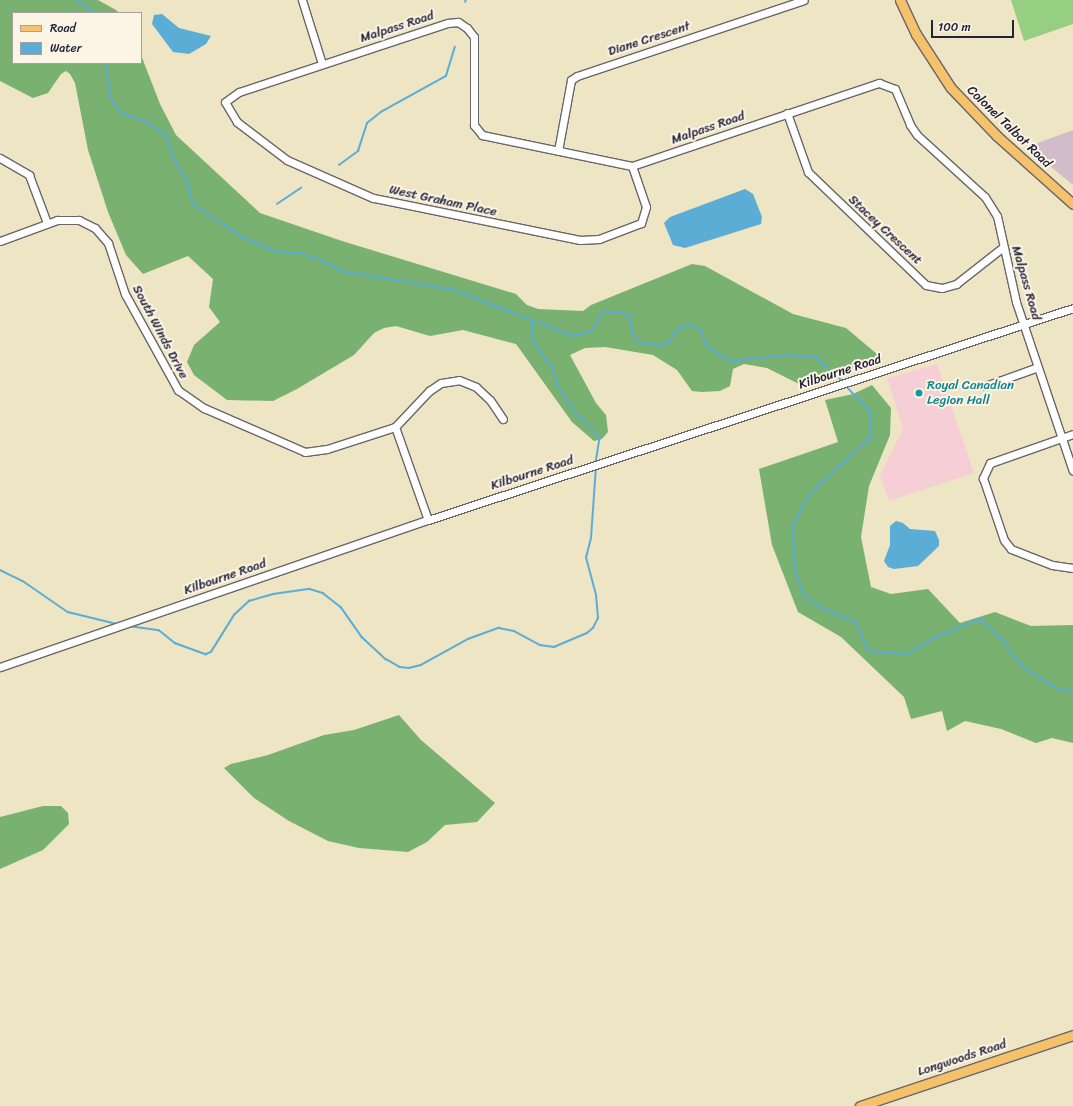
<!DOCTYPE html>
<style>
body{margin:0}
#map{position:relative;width:1073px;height:1106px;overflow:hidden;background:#ede5c4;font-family:Sriracha,sans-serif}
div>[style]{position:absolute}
.built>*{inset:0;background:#f6cfd6}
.industrial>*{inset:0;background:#d1bdc9}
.green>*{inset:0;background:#97cf82}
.forest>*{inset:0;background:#79b270}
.water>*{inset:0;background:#5badd6}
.stream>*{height:1.5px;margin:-0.75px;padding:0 0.75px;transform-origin:0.75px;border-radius:0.75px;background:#5badd6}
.roads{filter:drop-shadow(1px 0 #69666b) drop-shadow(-1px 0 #69666b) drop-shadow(0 1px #69666b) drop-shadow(0 -1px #69666b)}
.minor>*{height:7px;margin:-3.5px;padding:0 3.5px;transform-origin:3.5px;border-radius:3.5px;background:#fff}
.major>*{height:9px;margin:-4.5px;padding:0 4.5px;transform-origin:4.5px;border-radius:4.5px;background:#f5c16b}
.dots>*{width:11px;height:11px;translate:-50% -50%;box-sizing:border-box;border:2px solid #fcf5e5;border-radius:50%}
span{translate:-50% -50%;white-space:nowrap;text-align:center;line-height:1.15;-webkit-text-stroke:4px #fcf5e5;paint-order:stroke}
.street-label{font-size:13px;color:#22223b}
.culture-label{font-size:13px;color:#0d838f}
.left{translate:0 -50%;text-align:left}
.legend{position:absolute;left:12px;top:12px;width:130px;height:52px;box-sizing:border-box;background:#fcf5e5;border:1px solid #a5a1a1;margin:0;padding:5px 7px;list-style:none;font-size:12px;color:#22223b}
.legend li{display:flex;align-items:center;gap:8px;height:20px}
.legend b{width:20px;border:1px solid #a5a1a1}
.scale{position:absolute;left:931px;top:20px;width:83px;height:18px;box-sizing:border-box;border:2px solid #22223b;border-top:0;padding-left:5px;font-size:12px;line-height:14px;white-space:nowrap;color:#22223b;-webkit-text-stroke:3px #fcf5e5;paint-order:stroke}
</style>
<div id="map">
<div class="built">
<div style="clip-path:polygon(937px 364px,974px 473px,889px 501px,880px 475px,903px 429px,887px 378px)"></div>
</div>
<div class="industrial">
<div style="clip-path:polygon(1073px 130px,1073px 185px,1027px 147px)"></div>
</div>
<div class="green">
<div style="clip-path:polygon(1011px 0,1073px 0,1073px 24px,1024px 41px)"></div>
</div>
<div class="forest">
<div style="clip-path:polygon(0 0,98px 0,116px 10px,119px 13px,13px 13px,13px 63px,141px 63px,141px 55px,160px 104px,176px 135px,260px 213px,342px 241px,516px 294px,527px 305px,538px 309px,583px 311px,591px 305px,692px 264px,705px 266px,793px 314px,846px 328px,883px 359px,801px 385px,767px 368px,744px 364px,733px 369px,730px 386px,720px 391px,702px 392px,692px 391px,677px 370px,653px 355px,605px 347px,585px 348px,570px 355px,596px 403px,606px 415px,608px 432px,602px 439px,594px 441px,572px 422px,516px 344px,463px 330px,430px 336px,396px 326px,384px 328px,374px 333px,354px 355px,297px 389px,273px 401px,227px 400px,194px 375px,187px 362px,194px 345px,220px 322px,209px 307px,213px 279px,188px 256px,143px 274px,126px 255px,108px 212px,88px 150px,75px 83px,70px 74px,66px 71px,61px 74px,48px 93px,33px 98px,0 81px)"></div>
<div style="clip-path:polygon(872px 385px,891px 408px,890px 435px,869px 486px,861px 537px,871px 587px,891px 594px,928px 589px,960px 623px,995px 612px,1031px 626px,1073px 625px,1073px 743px,1052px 738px,1036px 743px,1001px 729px,965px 721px,947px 731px,942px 711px,911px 719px,904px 697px,841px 637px,798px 612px,772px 545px,759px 469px,838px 442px,825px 400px,853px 394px)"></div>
<div style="clip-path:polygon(399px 715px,421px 740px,495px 803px,477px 822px,445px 825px,427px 842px,408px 852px,359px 848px,328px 841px,289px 821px,254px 798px,224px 768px,231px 764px,268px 755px,324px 735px,354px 730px)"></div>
<div style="clip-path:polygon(43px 806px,61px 806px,68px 813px,69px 824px,43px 850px,0 869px,0 817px)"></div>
</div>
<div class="water">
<div style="clip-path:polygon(162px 14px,179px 28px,211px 36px,206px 44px,189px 54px,173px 52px,152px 24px,154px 15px)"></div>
<div style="clip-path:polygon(745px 189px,753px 194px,762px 217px,761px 224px,685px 248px,673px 245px,664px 223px,670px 217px)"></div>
<div style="clip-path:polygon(896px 521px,903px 523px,910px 529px,935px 531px,939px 540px,939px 546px,918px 566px,894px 569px,888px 567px,884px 561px,890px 545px,890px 526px)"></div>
</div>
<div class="stream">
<div style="left:77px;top:0;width:22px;rotate:36deg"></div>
<div style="left:465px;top:2px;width:2px;rotate:-63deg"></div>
<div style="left:106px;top:63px;width:35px;rotate:82deg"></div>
<div style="left:111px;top:98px;width:17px;rotate:57deg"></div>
<div style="left:120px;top:112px;width:30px;rotate:21deg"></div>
<div style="left:148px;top:123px;width:21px;rotate:31deg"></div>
<div style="left:166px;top:134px;width:24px;rotate:73deg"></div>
<div style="left:173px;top:157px;width:29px;rotate:59deg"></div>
<div style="left:188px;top:182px;width:23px;rotate:77deg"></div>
<div style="left:193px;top:204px;width:58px;rotate:33.7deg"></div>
<div style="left:241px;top:236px;width:37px;rotate:24deg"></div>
<div style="left:275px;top:251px;width:25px;rotate:5deg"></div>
<div style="left:300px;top:253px;width:23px;rotate:18deg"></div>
<div style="left:322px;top:260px;width:23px;rotate:29deg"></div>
<div style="left:342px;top:271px;width:115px;rotate:9.5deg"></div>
<div style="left:455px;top:290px;width:127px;rotate:21.3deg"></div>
<div style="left:573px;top:336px;width:20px;rotate:-15deg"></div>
<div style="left:592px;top:331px;width:21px;rotate:-61deg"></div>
<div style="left:602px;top:313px;width:18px;rotate:-3deg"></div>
<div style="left:620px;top:312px;width:12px;rotate:20deg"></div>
<div style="left:631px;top:316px;width:12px;rotate:90deg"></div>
<div style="left:631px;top:328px;width:13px;rotate:67deg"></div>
<div style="left:636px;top:340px;width:13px;rotate:23deg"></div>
<div style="left:648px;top:345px;width:18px"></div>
<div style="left:666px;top:345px;width:20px;rotate:-53deg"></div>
<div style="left:678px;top:329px;width:13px;rotate:-23deg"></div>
<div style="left:690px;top:324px;width:14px;rotate:30deg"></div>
<div style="left:702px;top:331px;width:16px;rotate:72deg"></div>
<div style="left:707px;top:346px;width:28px;rotate:32deg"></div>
<div style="left:731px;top:361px;width:56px;rotate:-6.1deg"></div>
<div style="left:787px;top:355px;width:29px;rotate:4deg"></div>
<div style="left:816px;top:357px;width:36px;rotate:42deg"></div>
<div style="left:339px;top:165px;width:24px;rotate:-36deg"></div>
<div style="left:358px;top:151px;width:29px;rotate:-72deg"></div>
<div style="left:367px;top:123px;width:18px;rotate:-38deg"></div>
<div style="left:381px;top:112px;width:74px;rotate:-29deg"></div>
<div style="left:446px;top:76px;width:30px;rotate:-73deg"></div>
<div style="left:277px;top:204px;width:29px;rotate:-34deg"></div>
<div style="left:532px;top:320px;width:22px;rotate:85deg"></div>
<div style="left:534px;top:342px;width:31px;rotate:54deg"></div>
<div style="left:552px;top:367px;width:21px;rotate:71deg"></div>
<div style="left:559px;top:387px;width:31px;rotate:57deg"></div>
<div style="left:576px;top:413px;width:35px;rotate:46deg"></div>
<div style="left:600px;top:438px;width:25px;rotate:99deg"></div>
<div style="left:846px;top:386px;width:35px;rotate:46deg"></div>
<div style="left:870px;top:411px;width:27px;rotate:88deg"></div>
<div style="left:871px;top:438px;width:84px;rotate:137.4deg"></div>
<div style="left:809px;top:495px;width:35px;rotate:117deg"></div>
<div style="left:793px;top:526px;width:47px;rotate:86.3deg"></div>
<div style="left:796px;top:573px;width:25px;rotate:69deg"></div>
<div style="left:805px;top:596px;width:21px;rotate:35deg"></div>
<div style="left:822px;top:608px;width:37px;rotate:22deg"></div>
<div style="left:856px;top:622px;width:32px;rotate:66deg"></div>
<div style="left:869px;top:651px;width:38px;rotate:5deg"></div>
<div style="left:907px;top:654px;width:29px;rotate:-31deg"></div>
<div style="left:932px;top:639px;width:52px;rotate:-22.6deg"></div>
<div style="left:980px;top:619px;width:28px;rotate:41deg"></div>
<div style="left:1001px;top:637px;width:25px;rotate:56deg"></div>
<div style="left:1015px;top:658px;width:18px;rotate:43deg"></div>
<div style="left:1028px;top:670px;width:36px;rotate:32deg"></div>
<div style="left:1059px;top:689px;width:14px;rotate:8deg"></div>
<div style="left:0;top:570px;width:25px;rotate:26deg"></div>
<div style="left:23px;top:581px;width:55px;rotate:34.6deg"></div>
<div style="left:68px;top:612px;width:50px;rotate:13.8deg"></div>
<div style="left:129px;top:626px;width:30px;rotate:8deg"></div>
<div style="left:159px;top:630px;width:21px;rotate:39deg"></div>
<div style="left:175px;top:643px;width:33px;rotate:20deg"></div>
<div style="left:206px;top:654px;width:5px;rotate:-22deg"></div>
<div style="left:211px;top:652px;width:44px;rotate:-58.1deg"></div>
<div style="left:234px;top:615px;width:21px;rotate:-43deg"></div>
<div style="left:249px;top:601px;width:25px;rotate:-16deg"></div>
<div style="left:273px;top:594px;width:37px;rotate:-8deg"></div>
<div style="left:310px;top:589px;width:14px;rotate:17deg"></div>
<div style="left:323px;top:593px;width:23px;rotate:38deg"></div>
<div style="left:341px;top:607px;width:37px;rotate:55deg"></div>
<div style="left:362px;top:637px;width:33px;rotate:43deg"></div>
<div style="left:386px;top:659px;width:16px;rotate:30deg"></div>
<div style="left:400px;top:667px;width:9px;rotate:6deg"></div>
<div style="left:409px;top:668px;width:12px;rotate:-14deg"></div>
<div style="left:421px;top:665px;width:54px;rotate:-29deg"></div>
<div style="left:468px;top:639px;width:33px;rotate:-20deg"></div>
<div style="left:499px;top:628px;width:15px;rotate:11deg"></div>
<div style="left:514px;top:631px;width:30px;rotate:28deg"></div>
<div style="left:540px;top:645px;width:14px;rotate:8deg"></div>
<div style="left:554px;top:647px;width:36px;rotate:-23deg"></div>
<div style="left:587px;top:633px;width:8px;rotate:-40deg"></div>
<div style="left:593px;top:628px;width:11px;rotate:-63deg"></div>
<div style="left:598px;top:618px;width:23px;rotate:-95deg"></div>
<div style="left:596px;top:595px;width:38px;rotate:-105deg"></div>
<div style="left:586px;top:558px;width:21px;rotate:-76deg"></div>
<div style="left:591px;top:538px;width:71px;rotate:-86deg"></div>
</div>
<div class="roads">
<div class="minor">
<div style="left:302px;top:0;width:67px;rotate:72.6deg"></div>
<div style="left:787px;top:113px;width:63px;rotate:70.4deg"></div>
<div style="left:808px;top:172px;width:163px;rotate:43.8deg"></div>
<div style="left:926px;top:285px;width:16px;rotate:11deg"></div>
<div style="left:942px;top:288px;width:15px;rotate:-16deg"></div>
<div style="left:956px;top:284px;width:60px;rotate:-38.2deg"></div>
<div style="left:558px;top:151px;width:72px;rotate:-79.6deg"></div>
<div style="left:571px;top:80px;width:7px;rotate:-34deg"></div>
<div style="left:577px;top:76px;width:239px;rotate:-18.5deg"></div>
<div style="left:0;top:158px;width:34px;rotate:30deg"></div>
<div style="left:29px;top:175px;width:51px;rotate:69.4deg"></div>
<div style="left:632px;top:166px;width:43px;rotate:71.1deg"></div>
<div style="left:646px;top:207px;width:17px;rotate:107deg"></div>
<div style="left:641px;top:223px;width:45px;rotate:159.1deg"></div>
<div style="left:599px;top:239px;width:19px;rotate:177deg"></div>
<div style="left:580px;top:240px;width:211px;rotate:-168.5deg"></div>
<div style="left:373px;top:198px;width:94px;rotate:-156.2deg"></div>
<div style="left:287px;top:160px;width:63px;rotate:-142.8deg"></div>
<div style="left:237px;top:122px;width:23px;rotate:-121deg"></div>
<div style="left:225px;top:102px;width:17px;rotate:-36deg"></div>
<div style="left:239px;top:92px;width:220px;rotate:-18.3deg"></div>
<div style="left:448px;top:23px;width:10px;rotate:-6deg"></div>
<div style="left:458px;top:22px;width:11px;rotate:34deg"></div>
<div style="left:467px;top:28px;width:11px;rotate:52deg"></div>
<div style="left:474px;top:37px;width:88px;rotate:90deg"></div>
<div style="left:474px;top:125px;width:13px;rotate:51deg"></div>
<div style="left:482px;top:135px;width:153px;rotate:11.7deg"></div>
<div style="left:632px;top:166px;width:261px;rotate:-18.6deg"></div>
<div style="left:879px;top:83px;width:17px;rotate:21deg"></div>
<div style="left:895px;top:89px;width:39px;rotate:67deg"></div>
<div style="left:910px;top:125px;width:12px;rotate:55deg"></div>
<div style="left:917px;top:135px;width:92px;rotate:42.4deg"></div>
<div style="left:985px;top:197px;width:22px;rotate:58deg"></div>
<div style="left:997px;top:216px;width:88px;rotate:77.5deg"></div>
<div style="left:1016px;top:302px;width:178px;rotate:71.4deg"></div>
<div style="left:0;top:241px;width:61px;rotate:-20.2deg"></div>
<div style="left:57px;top:220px;width:22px"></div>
<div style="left:79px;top:220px;width:18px;rotate:27deg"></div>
<div style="left:95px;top:228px;width:20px;rotate:49deg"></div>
<div style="left:108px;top:243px;width:54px;rotate:71.6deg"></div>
<div style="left:125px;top:294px;width:110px;rotate:61.1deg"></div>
<div style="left:178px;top:390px;width:32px;rotate:35deg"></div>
<div style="left:204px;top:408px;width:110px;rotate:23.5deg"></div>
<div style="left:305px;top:452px;width:22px;rotate:-8deg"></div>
<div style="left:327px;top:449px;width:71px;rotate:-17.9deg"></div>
<div style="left:985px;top:386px;width:56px;rotate:-19.7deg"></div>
<div style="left:1073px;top:434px;width:88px;rotate:160.7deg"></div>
<div style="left:990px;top:463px;width:17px;rotate:115deg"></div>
<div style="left:983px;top:478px;width:65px;rotate:71.3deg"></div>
<div style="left:1004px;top:540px;width:11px;rotate:52deg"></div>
<div style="left:1011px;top:549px;width:44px;rotate:21.3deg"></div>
<div style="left:1052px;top:565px;width:21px;rotate:8deg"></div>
<div style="left:428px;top:520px;width:99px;rotate:-109.5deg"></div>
<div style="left:395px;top:427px;width:50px;rotate:-46.6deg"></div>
<div style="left:429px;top:391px;width:14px;rotate:-34deg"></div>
<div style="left:441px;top:383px;width:18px;rotate:-9deg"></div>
<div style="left:459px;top:380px;width:18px;rotate:22deg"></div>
<div style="left:476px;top:387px;width:19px;rotate:43deg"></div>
<div style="left:490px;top:400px;width:23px;rotate:56deg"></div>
<div style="left:0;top:667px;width:453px;rotate:-19deg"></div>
<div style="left:428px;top:520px;width:679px;rotate:-18.19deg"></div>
</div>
<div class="major">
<div style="left:900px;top:0;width:38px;rotate:65deg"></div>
<div style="left:916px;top:34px;width:64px;rotate:57.1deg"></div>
<div style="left:951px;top:88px;width:66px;rotate:46.2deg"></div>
<div style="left:997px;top:136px;width:102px;rotate:41.8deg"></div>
<div style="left:860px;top:1106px;width:225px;rotate:-18.4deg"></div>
</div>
</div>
<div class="dots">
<div style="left:919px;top:393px;background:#0f9aa8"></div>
</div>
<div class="street-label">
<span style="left:397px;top:27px;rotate:-18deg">Malpass Road</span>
<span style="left:649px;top:39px;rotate:-18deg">Diane Crescent</span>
<span style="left:1009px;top:127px;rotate:44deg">Colonel Talbot Road</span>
<span style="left:708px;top:128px;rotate:-19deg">Malpass Road</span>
<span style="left:443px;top:201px;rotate:12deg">West Graham Place</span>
<span style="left:885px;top:230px;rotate:43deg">Stacey Crescent</span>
<span style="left:1026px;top:283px;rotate:74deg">Malpass Road</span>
<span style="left:160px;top:332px;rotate:62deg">South Winds Drive</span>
<span style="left:840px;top:372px;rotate:-18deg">Kilbourne Road</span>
<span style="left:532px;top:473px;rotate:-18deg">Kilbourne Road</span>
<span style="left:225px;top:577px;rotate:-19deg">Kilbourne Road</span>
<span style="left:962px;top:1058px;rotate:-18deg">Longwoods Road</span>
</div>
<div class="culture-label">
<span class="left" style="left:927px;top:393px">Royal Canadian<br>Legion Hall</span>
</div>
<ul class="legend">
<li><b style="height:5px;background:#f5c16b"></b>Road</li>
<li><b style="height:11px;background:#5badd6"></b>Water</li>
</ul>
<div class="scale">100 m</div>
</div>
